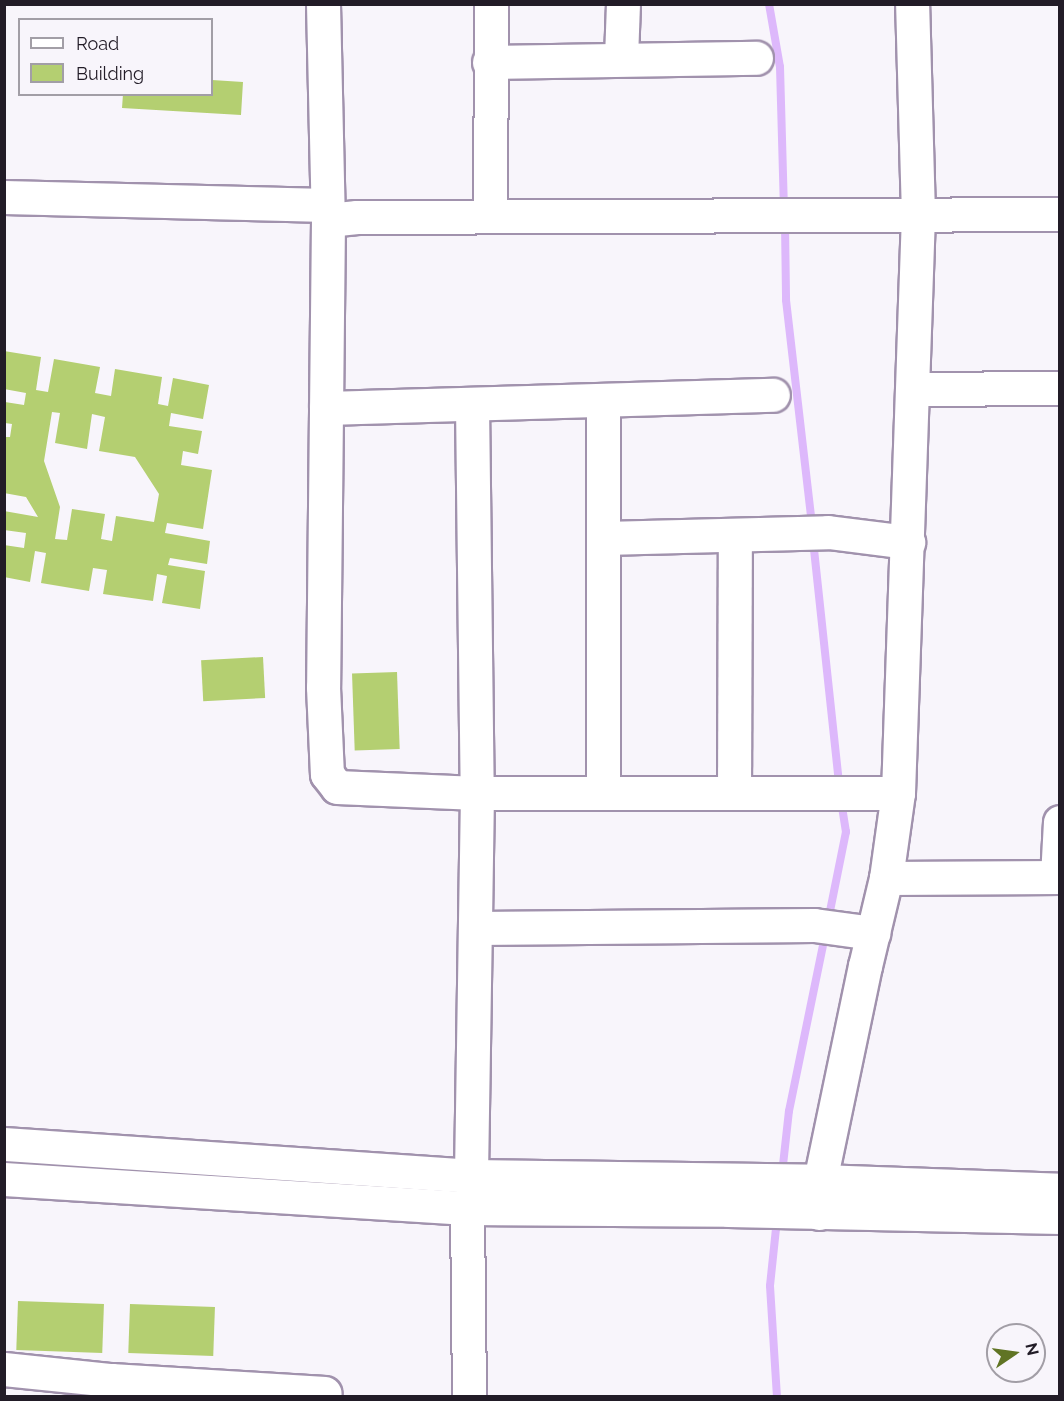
<!DOCTYPE html>
<style>
body{margin:0}
#map{position:relative;width:1064px;height:1401px;overflow:hidden;background:#f8f5fb;font-family:Raleway,sans-serif}
div>[style]{position:absolute}
.stream>*{height:8px;margin:-4px;padding:0 4px;transform-origin:4px;border-radius:4px;background:#ddb8fb}
.building>*{inset:0;background:#b4cf71;transform-origin:0 0}
.roads{filter:drop-shadow(2px 0 #a192ad) drop-shadow(-2px 0 #a192ad) drop-shadow(0 2px #a192ad) drop-shadow(0 -2px #a192ad)}
.minor>*{height:33px;margin:-16.5px;padding:0 16.5px;transform-origin:16.5px;border-radius:16.5px;background:#fff}
span{translate:-50% -50%;white-space:nowrap;text-align:center;line-height:1.15;-webkit-text-stroke:5px #f8f5fb;paint-order:stroke}
.frame{position:absolute;inset:0;border:6px solid #221c27;pointer-events:none}
.legend{position:absolute;left:18px;top:18px;width:195px;height:78px;box-sizing:border-box;background:#f8f5fb;border:2px solid #a29ea6;margin:0;padding:8px 10px;list-style:none;font-size:18px;color:#221c27}
.legend li{display:flex;align-items:center;gap:12px;height:30px}
.legend b{width:30px;border:2px solid #a29ea6}
.north{position:absolute;left:986px;top:1323px;width:60px;height:60px;box-sizing:border-box;background:#f8f5fb;border:2px solid #a29ea6;border-radius:50%;rotate:77deg;font-size:16px;font-weight:700;line-height:24px;text-align:center;color:#221c27}
.north::after{content:'';display:block;margin:auto;width:21px;height:27px;background:#607424;clip-path:polygon(50% 0,100% 100%,50% 72%,0 100%)}
</style>
<div id="map">
<div class="stream">
<div style="left:769px;top:4px;width:64px;rotate:80.1deg"></div>
<div style="left:780px;top:67px;width:142px;rotate:88.4deg"></div>
<div style="left:785px;top:224px;width:76px;rotate:89.2deg"></div>
<div style="left:786px;top:300px;width:226px;rotate:83.4deg"></div>
<div style="left:813px;top:540px;width:246px;rotate:83.9deg"></div>
<div style="left:828px;top:921px;width:91px;rotate:-78.6deg"></div>
<div style="left:846px;top:832px;width:32px;rotate:-99deg"></div>
<div style="left:782px;top:1174px;width:63px;rotate:-83.7deg"></div>
<div style="left:789px;top:1111px;width:180px;rotate:-78.4deg"></div>
<div style="left:777px;top:1219px;width:67px;rotate:96deg"></div>
<div style="left:770px;top:1286px;width:110px;rotate:86.4deg"></div>
</div>
<div class="building">
<div style="clip-path:polygon(212px 80px,243px 82px,241px 115px,122px 108px,123px 94px,212px 94px)"></div>
<div style="clip-path:polygon(evenodd,4px 351px,41px 357px,36px 390px,48px 392px,54px 359px,100px 367px,95px 393px,111px 396px,115px 369px,162px 377px,158px 404px,168px 406px,173px 378px,209px 385px,203px 419px,171px 413px,169px 426px,202px 431px,198px 454px,183px 451px,181px 465px,212px 470px,203px 529px,167px 523px,165px 533px,210px 541px,207px 564px,170px 558px,168px 565px,205px 571px,200px 609px,162px 603px,167px 576px,157px 574px,153px 601px,103px 594px,107px 570px,93px 568px,89px 591px,41px 583px,46px 553px,35px 551px,30px 582px,4px 577px,4px 545px,24px 548px,26px 533px,4px 530px,4px 511px,38px 517px,26px 497px,4px 493px,4px 437px,10px 437px,12px 424px,5px 423px,5px 402px,24px 405px,26px 393px,4px 389px,4px 351px,52px 412px,60px 413px,55px 443px,87px 449px,92px 414px,105px 417px,99px 451px,135px 457px,159px 494px,154px 522px,116px 516px,112px 541px,101px 539px,105px 514px,72px 509px,67px 540px,55px 539px,60px 507px,44px 461px,52px 412px)"></div>
<div style="left:263px;top:657px;width:41px;height:62px;rotate:87deg"></div>
<div style="left:397px;top:672px;width:77px;height:45px;rotate:88deg"></div>
<div style="left:18px;top:1301px;width:86px;height:49px;rotate:2deg"></div>
<div style="left:130px;top:1304px;width:85px;height:49px;rotate:2deg"></div>
</div>
<div class="roads">
<div class="minor">
<div style="left:323px;top:4px;width:216px;rotate:88.7deg"></div>
<div style="left:328px;top:220px;width:467px;rotate:90.6deg"></div>
<div style="left:323px;top:687px;width:87px;rotate:87.4deg"></div>
<div style="left:327px;top:774px;width:16px;rotate:52deg"></div>
<div style="left:337px;top:787px;width:140px;rotate:2.5deg"></div>
<div style="left:477px;top:793px;width:383px;rotate:90.9deg"></div>
<div style="left:621px;top:58px;width:54px;rotate:-87.9deg"></div>
<div style="left:489px;top:62px;width:267px;rotate:-0.9deg"></div>
<div style="left:4px;top:197px;width:323px;rotate:1.4deg"></div>
<div style="left:490px;top:216px;width:212px;rotate:-89.7deg"></div>
<div style="left:328px;top:220px;width:29px;rotate:-6deg"></div>
<div style="left:357px;top:217px;width:703px;rotate:-0.24deg"></div>
<div style="left:914px;top:389px;width:146px;rotate:-0.4deg"></div>
<div style="left:472px;top:404px;width:389px;rotate:89.3deg"></div>
<div style="left:477px;top:793px;width:421px"></div>
<div style="left:326px;top:408px;width:447px;rotate:-1.7deg"></div>
<div style="left:604px;top:538px;width:224px;rotate:-1.5deg"></div>
<div style="left:828px;top:532px;width:81px;rotate:7.1deg"></div>
<div style="left:603px;top:793px;width:392px;rotate:-90deg"></div>
<div style="left:734px;top:793px;width:258px;rotate:-89.8deg"></div>
<div style="left:1057px;top:877px;width:55px;rotate:-86.9deg"></div>
<div style="left:886px;top:878px;width:174px;rotate:-0.3deg"></div>
<div style="left:475px;top:928px;width:339px;rotate:-0.5deg"></div>
<div style="left:814px;top:925px;width:60px;rotate:7.7deg"></div>
<div style="left:4px;top:1144px;width:468px;rotate:3.9deg"></div>
<div style="left:471px;top:1176px;width:349px;rotate:0.8deg"></div>
<div style="left:820px;top:1181px;width:240px;rotate:2.1deg"></div>
<div style="left:4px;top:1179px;width:464px;rotate:3.6deg"></div>
<div style="left:467px;top:1208px;width:261px;rotate:0.4deg"></div>
<div style="left:728px;top:1210px;width:332px;rotate:1.2deg"></div>
<div style="left:467px;top:1208px;width:188px;rotate:89.4deg"></div>
<div style="left:819px;top:1213px;width:32px;rotate:-88deg"></div>
<div style="left:820px;top:1181px;width:220px;rotate:-78.2deg"></div>
<div style="left:865px;top:966px;width:90px;rotate:-76.6deg"></div>
<div style="left:886px;top:878px;width:86px;rotate:-82deg"></div>
<div style="left:898px;top:793px;width:578px;rotate:-88.02deg"></div>
<div style="left:918px;top:215px;width:211px;rotate:-91.6deg"></div>
<div style="left:4px;top:1369px;width:108px;rotate:5.9deg"></div>
<div style="left:111px;top:1380px;width:16px;rotate:94deg"></div>
<div style="left:111px;top:1380px;width:214px;rotate:3.5deg"></div>
</div>
</div>
<div class="frame"></div>
<ul class="legend">
<li><b style="height:8px;background:#fff"></b>Road</li>
<li><b style="height:16px;background:#b4cf71"></b>Building</li>
</ul>
<div class="north">N</div>
</div>
